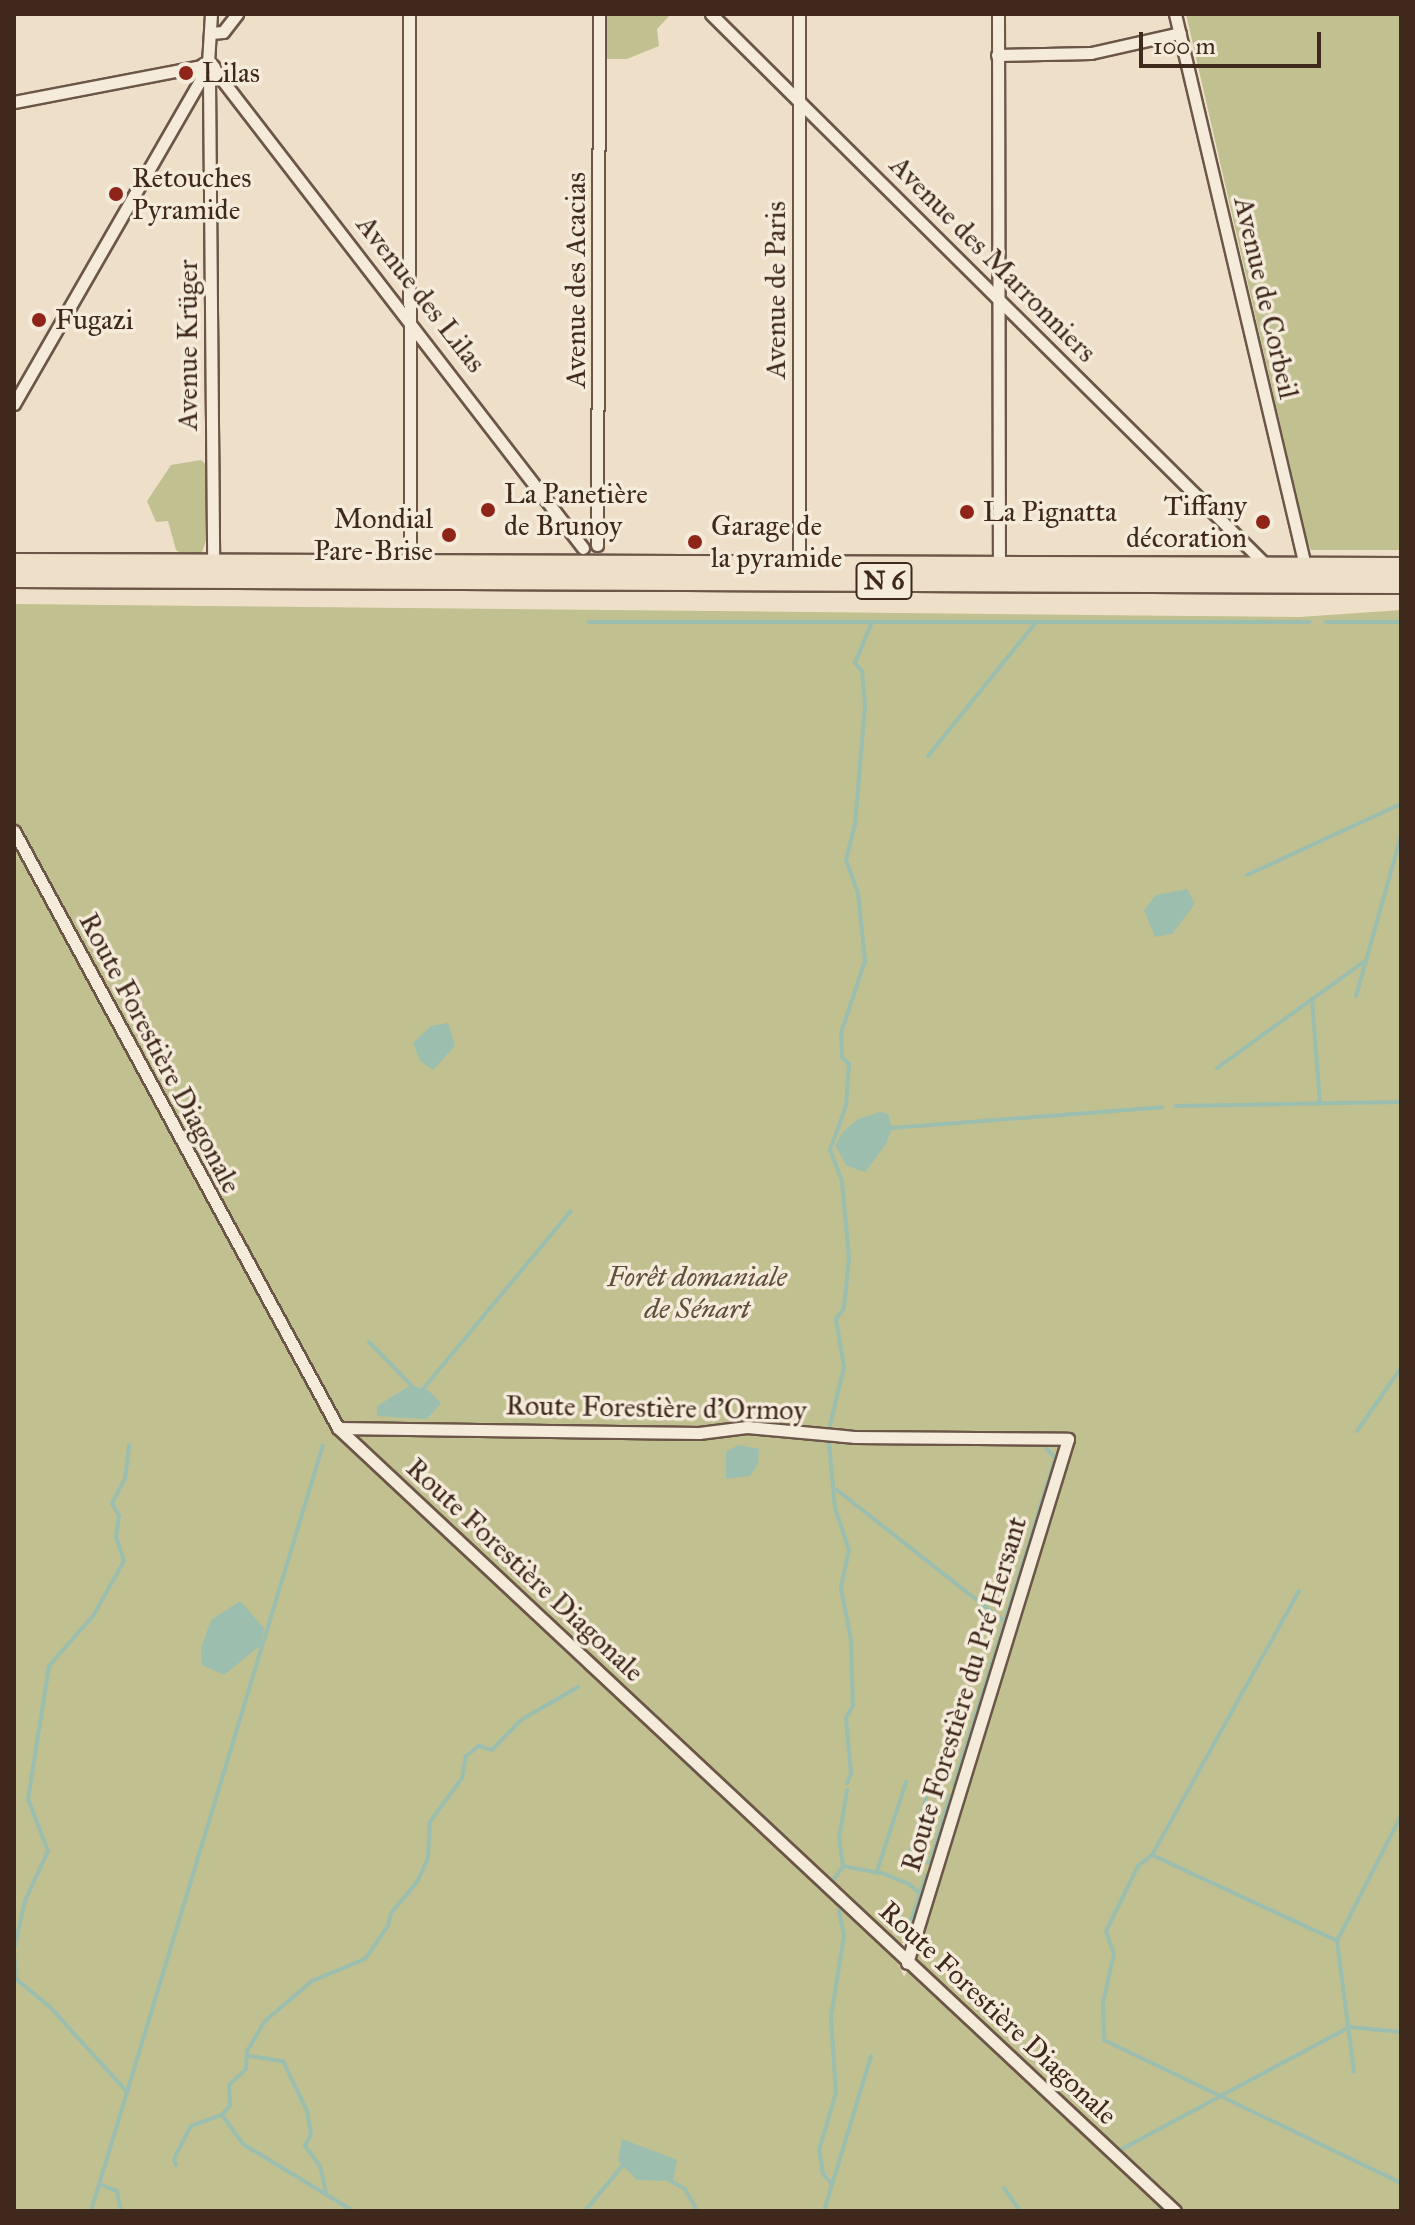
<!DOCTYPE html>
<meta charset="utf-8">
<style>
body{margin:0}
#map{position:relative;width:1415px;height:2225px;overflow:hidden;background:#eee0c8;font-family:"IM FELL Great Primer",serif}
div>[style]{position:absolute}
.green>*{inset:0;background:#c1c090}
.water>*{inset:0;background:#9bbeaf}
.stream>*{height:4px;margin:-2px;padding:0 2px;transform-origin:2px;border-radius:2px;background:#9bbeaf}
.roads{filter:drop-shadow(2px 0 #6b5647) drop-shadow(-2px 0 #6b5647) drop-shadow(0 2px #6b5647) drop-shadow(0 -2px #6b5647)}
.street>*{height:11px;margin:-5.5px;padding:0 5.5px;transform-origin:5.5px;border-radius:5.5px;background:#f4ebdb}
.street>.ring{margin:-5.5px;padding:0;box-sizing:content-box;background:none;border:11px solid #f4ebdb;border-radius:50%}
.primary>*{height:18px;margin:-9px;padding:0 9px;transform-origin:9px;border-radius:9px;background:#eee0c8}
.dots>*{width:22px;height:22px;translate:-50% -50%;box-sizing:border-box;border:4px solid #f4ebdb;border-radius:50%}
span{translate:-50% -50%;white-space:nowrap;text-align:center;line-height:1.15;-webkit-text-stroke:7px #f4ebdb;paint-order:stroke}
.shield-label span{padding:2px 6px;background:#f4ebdb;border:2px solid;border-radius:6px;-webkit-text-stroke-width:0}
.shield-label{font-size:26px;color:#3f281c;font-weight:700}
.poi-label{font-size:28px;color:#3f281c}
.left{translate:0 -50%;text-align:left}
.right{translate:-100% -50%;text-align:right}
.street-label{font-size:28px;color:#3f281c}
.park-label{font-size:28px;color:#604e39;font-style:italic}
.frame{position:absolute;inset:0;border:16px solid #3f281c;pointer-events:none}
.scale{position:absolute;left:1139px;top:32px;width:182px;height:36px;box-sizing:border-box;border:4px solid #3f281c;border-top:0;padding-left:10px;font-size:24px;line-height:28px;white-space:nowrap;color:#3f281c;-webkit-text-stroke:6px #f4ebdb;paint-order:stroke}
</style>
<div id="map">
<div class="green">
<div style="clip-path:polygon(605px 14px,671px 14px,657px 29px,659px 46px,627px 59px,606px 59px)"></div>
<div style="clip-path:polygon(1186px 14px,1401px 14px,1401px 550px,1311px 550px,1307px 541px)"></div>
<div style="clip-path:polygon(201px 460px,209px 467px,207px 495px,216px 512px,202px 552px,184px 555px,176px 550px,168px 521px,156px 522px,147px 501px,171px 465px)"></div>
<div style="clip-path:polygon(evenodd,14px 604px,1300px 617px,1401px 610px,1401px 2211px,14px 2211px,14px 604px,914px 1939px,919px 1948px,904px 1977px,892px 1947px,914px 1939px)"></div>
</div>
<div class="water">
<div style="clip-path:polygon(1187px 889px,1195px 904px,1172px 934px,1155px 937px,1144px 910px,1156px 895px)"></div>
<div style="clip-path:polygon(448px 1023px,455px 1046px,433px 1070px,420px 1061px,413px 1043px,431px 1026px)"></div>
<div style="clip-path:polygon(880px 1112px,888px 1114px,892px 1128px,886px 1144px,865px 1172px,847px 1166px,835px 1146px,842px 1133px,858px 1119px)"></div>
<div style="clip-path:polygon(411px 1385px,429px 1391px,441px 1403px,427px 1419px,377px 1416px,377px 1406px)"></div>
<div style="clip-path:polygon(738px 1445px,759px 1449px,758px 1464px,750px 1476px,726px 1479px,726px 1452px)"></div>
<div style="clip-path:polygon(240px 1601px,264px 1628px,261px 1645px,224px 1675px,202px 1665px,201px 1648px,211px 1620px)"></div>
<div style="clip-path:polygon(622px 2139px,677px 2160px,673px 2181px,637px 2180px,618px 2161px)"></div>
</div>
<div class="stream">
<div style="left:589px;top:622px;width:720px"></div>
<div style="left:1326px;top:622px;width:75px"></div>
<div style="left:928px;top:756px;width:172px;rotate:-51.1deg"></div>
<div style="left:1247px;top:875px;width:170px;rotate:-24.8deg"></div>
<div style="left:1356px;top:996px;width:166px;rotate:-74.3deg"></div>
<div style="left:1312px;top:999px;width:104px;rotate:85.6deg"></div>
<div style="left:1217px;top:1068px;width:184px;rotate:-35.9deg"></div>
<div style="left:1176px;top:1106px;width:225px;rotate:-1deg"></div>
<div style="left:892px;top:1128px;width:271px;rotate:-4.4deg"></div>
<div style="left:369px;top:1342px;width:60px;rotate:45.7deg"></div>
<div style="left:423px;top:1389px;width:231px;rotate:-50.3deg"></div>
<div style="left:830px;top:1425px;width:60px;rotate:-76.4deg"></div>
<div style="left:844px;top:1367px;width:49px;rotate:-99.5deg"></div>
<div style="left:836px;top:1319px;width:14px;rotate:-54deg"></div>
<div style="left:844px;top:1308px;width:50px;rotate:-84.3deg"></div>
<div style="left:849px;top:1258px;width:77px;rotate:-95.2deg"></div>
<div style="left:842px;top:1181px;width:33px;rotate:-111deg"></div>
<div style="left:830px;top:1150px;width:47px;rotate:-70deg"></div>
<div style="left:846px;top:1106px;width:42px;rotate:-85.9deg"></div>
<div style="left:849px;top:1064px;width:10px;rotate:-135deg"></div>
<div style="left:842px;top:1057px;width:24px;rotate:-92deg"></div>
<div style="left:841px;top:1033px;width:76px;rotate:-71.6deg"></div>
<div style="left:865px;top:961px;width:68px;rotate:-95.9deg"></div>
<div style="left:858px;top:893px;width:35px;rotate:-110deg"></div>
<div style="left:846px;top:860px;width:36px;rotate:-76deg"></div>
<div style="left:855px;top:825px;width:120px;rotate:-85.2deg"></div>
<div style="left:865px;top:705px;width:34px;rotate:-95deg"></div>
<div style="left:862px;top:671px;width:11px;rotate:-131deg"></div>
<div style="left:855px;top:663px;width:44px;rotate:-67.5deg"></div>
<div style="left:1357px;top:1431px;width:77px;rotate:-55.1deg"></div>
<div style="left:829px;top:1443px;width:65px;rotate:84.7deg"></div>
<div style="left:835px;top:1508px;width:44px;rotate:71.6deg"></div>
<div style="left:849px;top:1550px;width:39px;rotate:102deg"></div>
<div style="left:841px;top:1588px;width:53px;rotate:79.1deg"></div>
<div style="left:851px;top:1640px;width:66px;rotate:88.3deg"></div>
<div style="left:853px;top:1706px;width:14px;rotate:120deg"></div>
<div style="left:846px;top:1718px;width:56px;rotate:84.9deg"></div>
<div style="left:851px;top:1774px;width:10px;rotate:114deg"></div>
<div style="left:837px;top:1490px;width:214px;rotate:38.2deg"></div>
<div style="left:1299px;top:1591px;width:302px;rotate:119.1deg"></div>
<div style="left:1152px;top:1855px;width:204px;rotate:24.9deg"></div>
<div style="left:906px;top:1782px;width:94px;rotate:108deg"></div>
<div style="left:877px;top:1871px;width:35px;rotate:22deg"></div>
<div style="left:909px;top:1884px;width:15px;rotate:42deg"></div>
<div style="left:954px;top:1785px;width:342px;rotate:-72.8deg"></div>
<div style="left:1055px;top:1458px;width:13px;rotate:-132deg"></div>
<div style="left:928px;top:1792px;width:67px;rotate:106.5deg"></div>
<div style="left:909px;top:1856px;width:22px;rotate:18deg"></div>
<div style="left:1152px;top:1855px;width:18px;rotate:142deg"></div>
<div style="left:1138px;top:1866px;width:72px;rotate:116.2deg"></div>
<div style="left:1106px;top:1931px;width:24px;rotate:71deg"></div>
<div style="left:1114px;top:1954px;width:50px;rotate:102.7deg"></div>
<div style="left:1103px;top:2003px;width:37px;rotate:88deg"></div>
<div style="left:1104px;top:2040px;width:330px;rotate:25.7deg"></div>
<div style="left:930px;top:1863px;width:70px;rotate:-73.4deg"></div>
<div style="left:843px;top:1866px;width:37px;rotate:11deg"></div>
<div style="left:834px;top:1879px;width:16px;rotate:-55deg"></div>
<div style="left:843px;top:1866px;width:27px;rotate:-98deg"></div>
<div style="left:839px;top:1839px;width:50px;rotate:-80.7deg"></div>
<div style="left:905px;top:1939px;width:67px;rotate:-71.8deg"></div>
<div style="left:14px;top:1949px;width:49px;rotate:-77.1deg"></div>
<div style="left:25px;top:1901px;width:55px;rotate:-65.3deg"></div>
<div style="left:48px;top:1851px;width:56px;rotate:-111deg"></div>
<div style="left:28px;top:1799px;width:135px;rotate:-81deg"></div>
<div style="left:49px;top:1666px;width:67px;rotate:-48.7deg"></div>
<div style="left:93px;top:1616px;width:63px;rotate:-60.6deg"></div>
<div style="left:124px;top:1561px;width:25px;rotate:-108deg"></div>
<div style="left:116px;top:1537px;width:21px;rotate:-82deg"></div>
<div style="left:119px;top:1516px;width:15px;rotate:-118deg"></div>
<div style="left:112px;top:1503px;width:27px;rotate:-62deg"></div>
<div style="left:125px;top:1479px;width:34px;rotate:-83deg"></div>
<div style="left:14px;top:1954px;width:25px;rotate:85deg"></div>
<div style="left:16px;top:1979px;width:44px;rotate:39.5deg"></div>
<div style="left:50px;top:2007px;width:115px;rotate:47.8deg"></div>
<div style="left:250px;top:2056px;width:33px;rotate:9deg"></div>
<div style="left:283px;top:2061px;width:55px;rotate:64.4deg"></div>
<div style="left:307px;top:2111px;width:23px;rotate:80deg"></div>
<div style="left:311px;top:2134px;width:13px;rotate:117deg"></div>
<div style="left:305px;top:2146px;width:25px;rotate:53deg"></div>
<div style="left:320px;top:2166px;width:27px;rotate:77deg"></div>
<div style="left:1354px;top:2072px;width:132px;rotate:-97.4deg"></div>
<div style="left:1337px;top:1941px;width:140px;rotate:-62.9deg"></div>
<div style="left:222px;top:2115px;width:13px;rotate:-51deg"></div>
<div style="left:230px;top:2105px;width:20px;rotate:-93deg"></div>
<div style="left:229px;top:2085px;width:23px;rotate:-43deg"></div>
<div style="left:246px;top:2069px;width:18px;rotate:-87deg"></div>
<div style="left:247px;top:2051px;width:35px;rotate:-59deg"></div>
<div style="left:265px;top:2021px;width:62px;rotate:-40.4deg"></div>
<div style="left:312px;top:1981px;width:57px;rotate:-22.5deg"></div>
<div style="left:365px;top:1959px;width:40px;rotate:-55.1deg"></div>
<div style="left:388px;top:1926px;width:13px;rotate:-77deg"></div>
<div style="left:391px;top:1913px;width:40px;rotate:-50deg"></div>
<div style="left:417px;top:1882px;width:26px;rotate:-65deg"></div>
<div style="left:428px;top:1858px;width:36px;rotate:-87deg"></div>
<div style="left:430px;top:1822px;width:54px;rotate:-54deg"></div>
<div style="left:462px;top:1778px;width:22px;rotate:-80deg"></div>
<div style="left:466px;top:1756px;width:16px;rotate:-38deg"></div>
<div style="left:479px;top:1746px;width:14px;rotate:17deg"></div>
<div style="left:492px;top:1750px;width:42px;rotate:-46deg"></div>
<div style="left:521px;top:1720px;width:66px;rotate:-30.1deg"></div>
<div style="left:1122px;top:2149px;width:259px;rotate:-28.2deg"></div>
<div style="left:1350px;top:2027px;width:51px;rotate:5.6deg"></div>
<div style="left:176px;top:2165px;width:6px;rotate:-108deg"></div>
<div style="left:174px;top:2159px;width:37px;rotate:-63deg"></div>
<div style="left:191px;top:2126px;width:33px;rotate:-20deg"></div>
<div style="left:222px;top:2115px;width:36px;rotate:54deg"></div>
<div style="left:243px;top:2144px;width:129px;rotate:31.3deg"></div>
<div style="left:669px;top:2180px;width:18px;rotate:29deg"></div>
<div style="left:685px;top:2189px;width:25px;rotate:61deg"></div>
<div style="left:99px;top:2184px;width:19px;rotate:21deg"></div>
<div style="left:117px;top:2191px;width:20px;rotate:79deg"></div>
<div style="left:832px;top:2184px;width:13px;rotate:-132deg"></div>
<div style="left:823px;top:2174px;width:24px;rotate:-99deg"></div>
<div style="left:819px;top:2150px;width:59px;rotate:-73.4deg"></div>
<div style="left:836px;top:2093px;width:76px;rotate:-93.8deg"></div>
<div style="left:831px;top:2017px;width:82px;rotate:-80.9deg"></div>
<div style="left:844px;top:1936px;width:26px;rotate:-101deg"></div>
<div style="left:1004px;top:2188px;width:28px;rotate:55deg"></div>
<div style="left:91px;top:2211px;width:800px;rotate:-73.15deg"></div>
<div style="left:585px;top:2211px;width:60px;rotate:-50.4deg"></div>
<div style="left:824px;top:2211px;width:162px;rotate:-73.1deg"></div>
<div style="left:1159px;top:2211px;width:4px;rotate:-90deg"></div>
</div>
<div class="roads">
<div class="street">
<div style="left:409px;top:14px;width:551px;rotate:89.9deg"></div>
<div style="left:711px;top:14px;width:785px;rotate:44.79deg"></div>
<div style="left:998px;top:14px;width:552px;rotate:89.9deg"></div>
<div style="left:1175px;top:14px;width:571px;rotate:76.74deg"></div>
<div style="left:211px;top:33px;width:12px;rotate:-5deg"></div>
<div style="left:223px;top:32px;width:23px;rotate:-52deg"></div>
<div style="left:997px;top:55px;width:94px;rotate:-1.2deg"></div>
<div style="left:1091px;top:53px;width:91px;rotate:-12.7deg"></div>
<div class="ring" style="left:199px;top:63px;width:5px;height:5px"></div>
<div style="left:208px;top:63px;width:49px;rotate:-86.5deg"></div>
<div style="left:216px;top:72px;width:601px;rotate:52.37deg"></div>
<div style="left:209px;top:79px;width:484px;rotate:89.5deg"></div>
<div style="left:14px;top:102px;width:190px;rotate:-10.9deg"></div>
<div style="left:14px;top:404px;width:377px;rotate:-60.1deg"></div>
<div style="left:597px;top:545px;width:531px;rotate:-89.78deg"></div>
<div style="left:799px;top:565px;width:551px;rotate:-90deg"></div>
<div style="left:14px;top:831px;width:679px;rotate:61.51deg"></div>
<div style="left:338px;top:1428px;width:1146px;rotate:43.09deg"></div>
<div style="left:338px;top:1428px;width:361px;rotate:0.8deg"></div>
<div style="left:699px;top:1433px;width:48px;rotate:-7.1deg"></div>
<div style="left:747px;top:1427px;width:107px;rotate:5.3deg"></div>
<div style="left:854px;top:1437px;width:214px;rotate:0.5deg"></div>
<div style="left:1068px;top:1439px;width:548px;rotate:107.08deg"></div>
</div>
<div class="primary">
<div style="left:14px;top:563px;width:1387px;rotate:0.17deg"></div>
<div style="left:14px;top:578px;width:1387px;rotate:0.25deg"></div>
</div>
</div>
<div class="dots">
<div style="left:186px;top:73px;background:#8f2418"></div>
<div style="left:116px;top:194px;background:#8f2418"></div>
<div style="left:39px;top:320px;background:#8f2418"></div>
<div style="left:488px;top:510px;background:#8f2418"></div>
<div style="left:967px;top:512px;background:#8f2418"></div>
<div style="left:1263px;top:522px;background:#8f2418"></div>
<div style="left:449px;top:535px;background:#8f2418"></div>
<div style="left:695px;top:542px;background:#8f2418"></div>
</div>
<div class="shield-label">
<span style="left:884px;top:581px">N 6</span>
</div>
<div class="poi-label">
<span class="left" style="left:202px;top:73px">Lilas</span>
<span class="left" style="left:132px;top:194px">Retouches<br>Pyramide</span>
<span class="left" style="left:55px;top:320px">Fugazi</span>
<span class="left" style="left:504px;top:510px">La Panetière<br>de Brunoy</span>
<span class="right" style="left:1247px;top:522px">Tiffany<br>décoration</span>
<span class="left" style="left:983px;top:512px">La Pignatta</span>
<span class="right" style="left:433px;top:535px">Mondial<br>Pare-Brise</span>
<span class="left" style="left:711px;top:542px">Garage de<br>la pyramide</span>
</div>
<div class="street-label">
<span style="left:993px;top:259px;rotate:45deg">Avenue des Marronniers</span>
<span style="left:576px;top:280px;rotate:-90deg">Avenue des Acacias</span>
<span style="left:776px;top:290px;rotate:-90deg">Avenue de Paris</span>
<span style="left:421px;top:294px;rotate:52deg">Avenue des Lilas</span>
<span style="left:1266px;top:298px;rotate:77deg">Avenue de Corbeil</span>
<span style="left:188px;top:345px;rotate:-90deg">Avenue Krüger</span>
<span style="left:160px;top:1053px;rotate:62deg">Route Forestière Diagonale</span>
<span style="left:656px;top:1408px;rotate:1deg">Route Forestière d'Ormoy</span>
<span style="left:525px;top:1570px;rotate:43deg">Route Forestière Diagonale</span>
<span style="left:964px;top:1694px;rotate:-73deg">Route Forestière du Pré Hersant</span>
<span style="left:998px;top:2013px;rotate:43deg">Route Forestière Diagonale</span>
</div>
<div class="park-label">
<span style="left:697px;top:1293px">Forêt domaniale<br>de Sénart</span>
</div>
<div class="frame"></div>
<div class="scale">100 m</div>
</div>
